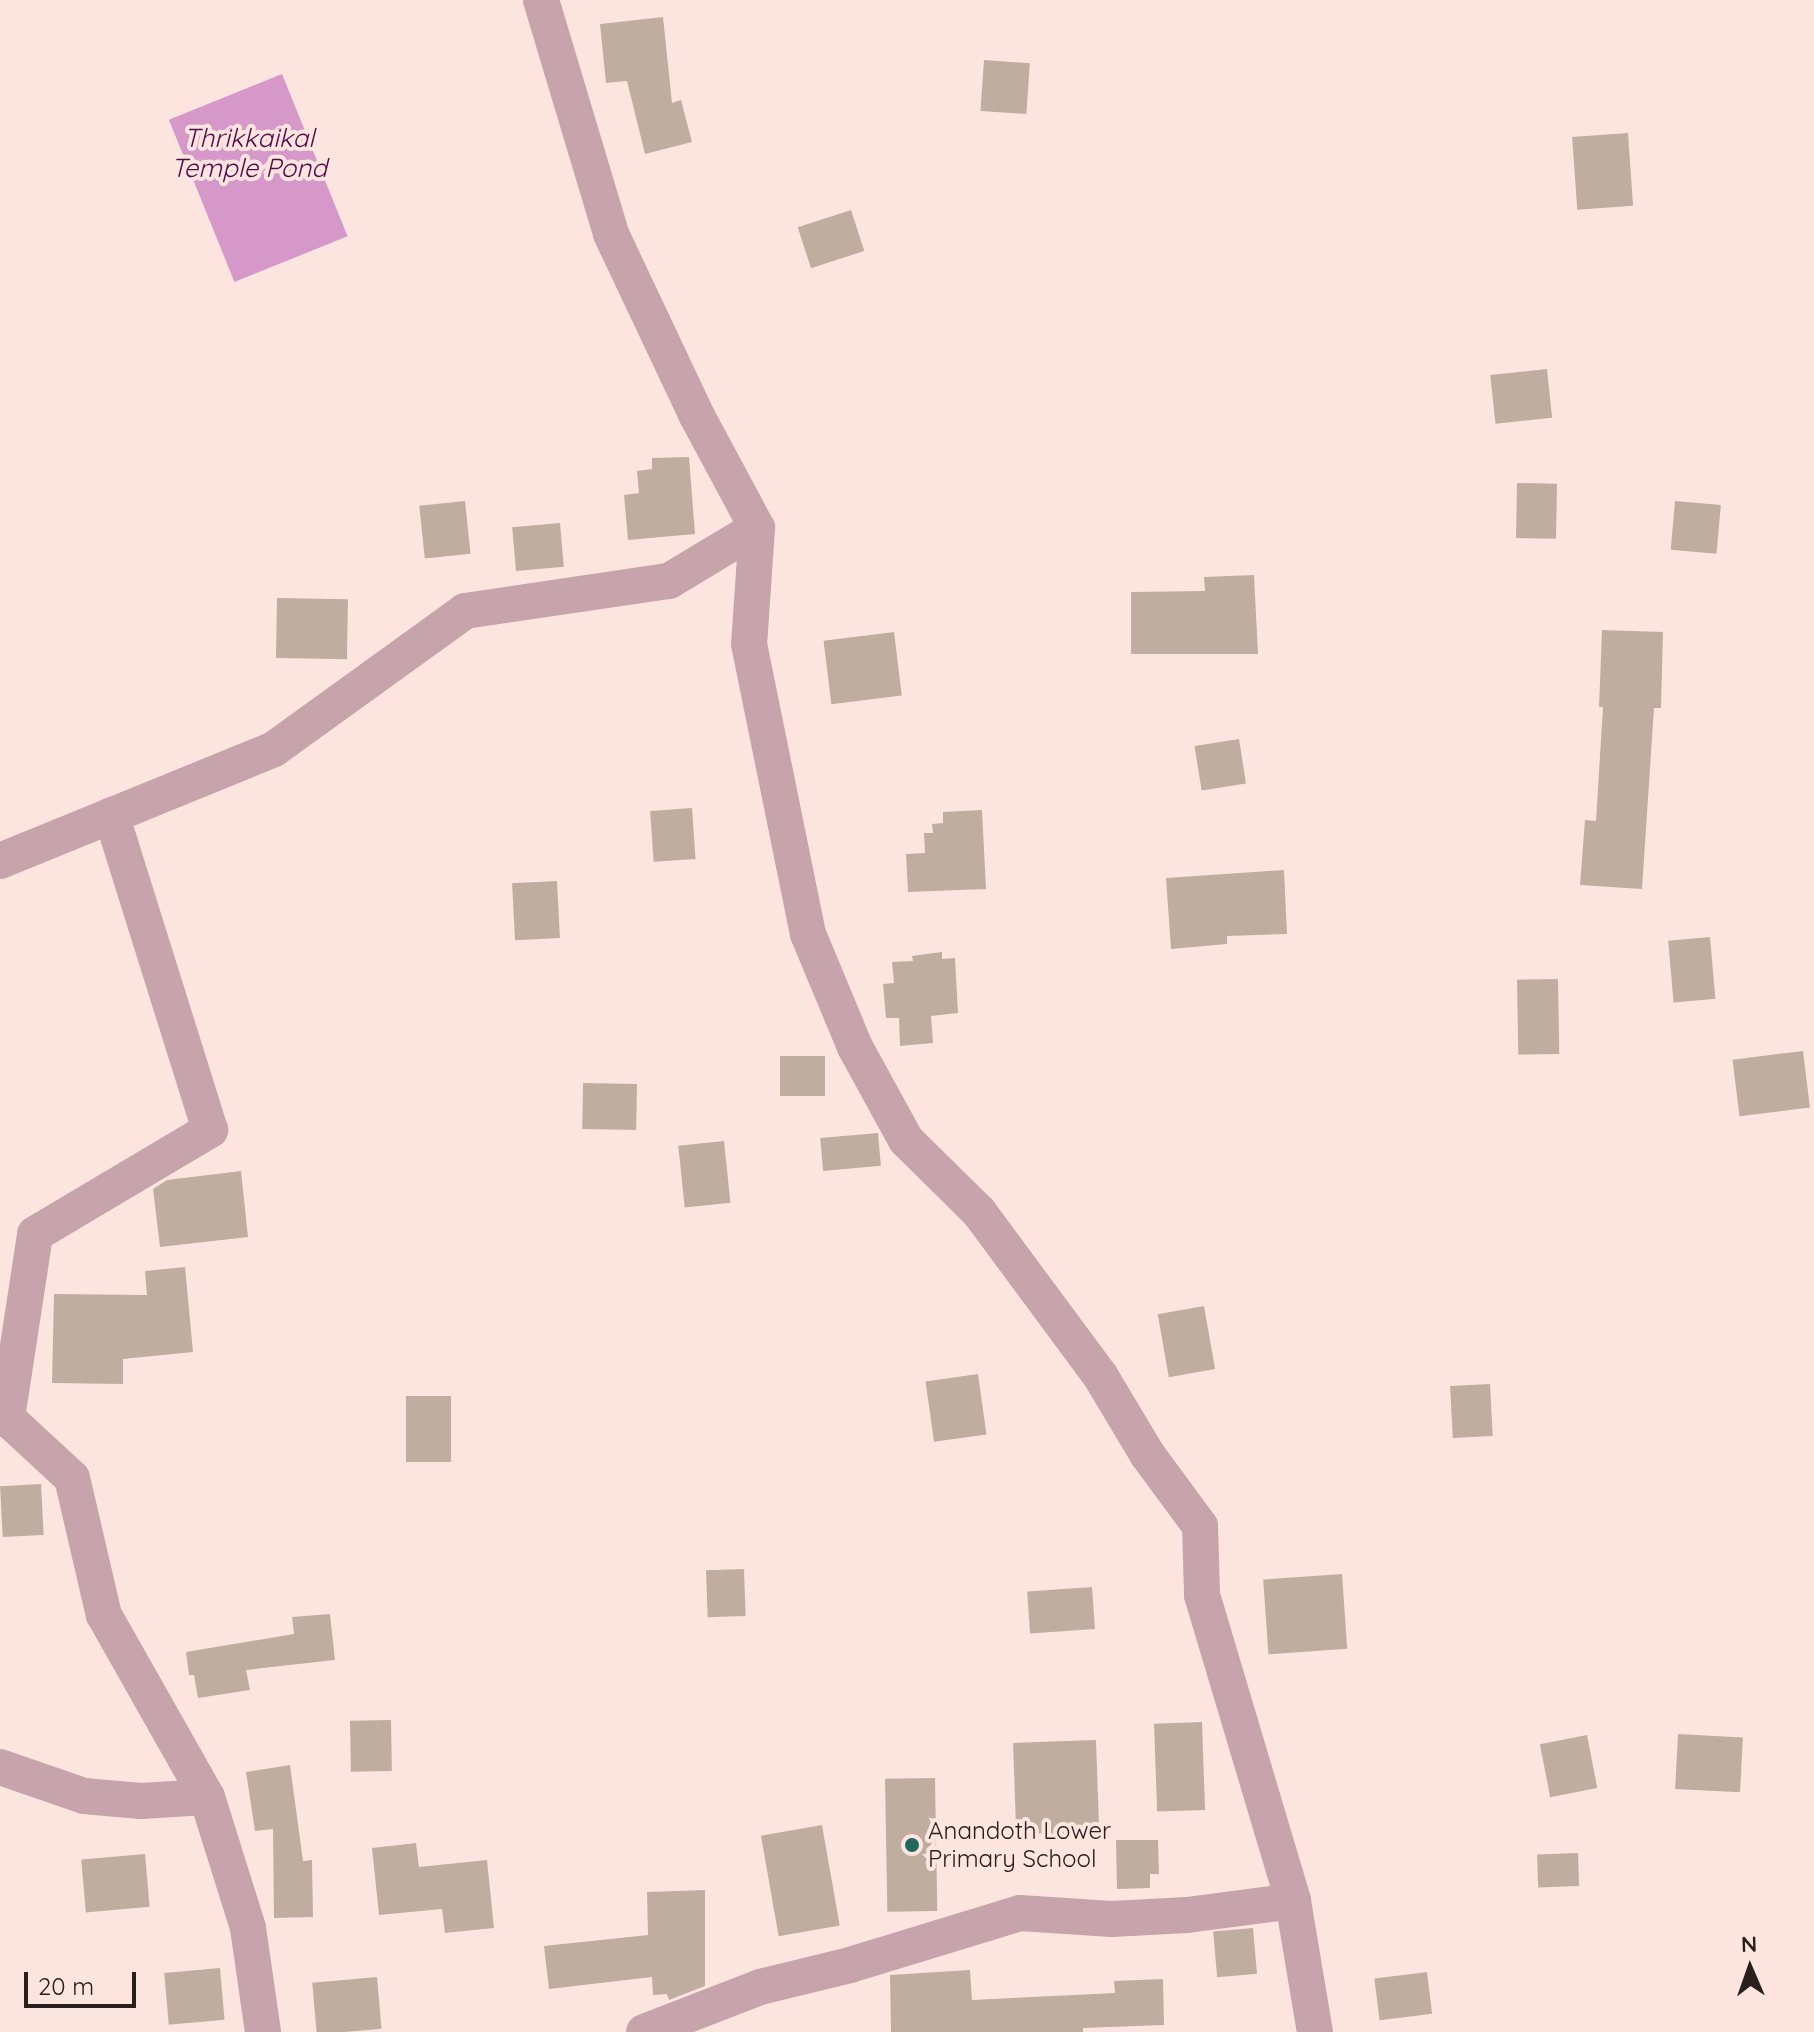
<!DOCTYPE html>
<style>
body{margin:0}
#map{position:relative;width:1814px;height:2032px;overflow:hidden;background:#fde5df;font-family:Quicksand,sans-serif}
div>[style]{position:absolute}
.water>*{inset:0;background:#d698c9;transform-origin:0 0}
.building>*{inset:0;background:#bfaea0;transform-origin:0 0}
.minor>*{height:36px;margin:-18px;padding:0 18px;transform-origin:18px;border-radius:18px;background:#c7a3ab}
.dots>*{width:22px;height:22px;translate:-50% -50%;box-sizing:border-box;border:4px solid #fde5df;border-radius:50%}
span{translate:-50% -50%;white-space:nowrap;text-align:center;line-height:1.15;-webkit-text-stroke:8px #fde5df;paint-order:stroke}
.poi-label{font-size:24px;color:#29201e}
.left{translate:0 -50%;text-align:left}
.water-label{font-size:26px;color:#530a4a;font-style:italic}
.north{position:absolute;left:1710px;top:1928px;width:80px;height:80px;-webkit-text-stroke:6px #fde5df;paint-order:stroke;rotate:358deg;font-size:22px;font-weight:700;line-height:32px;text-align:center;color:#29201e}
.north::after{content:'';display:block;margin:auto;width:28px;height:36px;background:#29201e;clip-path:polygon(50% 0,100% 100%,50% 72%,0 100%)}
.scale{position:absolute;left:24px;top:1972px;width:112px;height:36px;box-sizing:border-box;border:4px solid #29201e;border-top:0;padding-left:10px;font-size:24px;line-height:28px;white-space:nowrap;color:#29201e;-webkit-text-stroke:6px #fde5df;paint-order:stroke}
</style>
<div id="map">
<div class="water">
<div style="left:282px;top:74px;width:175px;height:122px;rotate:68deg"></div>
</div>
<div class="building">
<div style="clip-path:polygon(663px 17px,672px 103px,681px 100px,692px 142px,645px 154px,627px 81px,606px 83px,600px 24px)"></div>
<div style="left:984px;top:60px;width:46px;height:51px;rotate:4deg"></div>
<div style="left:1628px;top:133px;width:73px;height:56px;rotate:86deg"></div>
<div style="left:851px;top:210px;width:43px;height:56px;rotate:72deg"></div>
<div style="left:1547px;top:369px;width:49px;height:57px;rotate:84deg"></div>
<div style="clip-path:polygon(689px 457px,695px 534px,628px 540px,624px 495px,639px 493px,637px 471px,652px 469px,652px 458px)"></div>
<div style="left:1517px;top:483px;width:40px;height:55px;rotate:1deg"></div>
<div style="left:465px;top:501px;width:53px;height:46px;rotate:84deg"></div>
<div style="left:1675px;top:501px;width:46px;height:49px;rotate:5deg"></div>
<div style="left:560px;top:523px;width:44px;height:48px;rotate:85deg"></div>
<div style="clip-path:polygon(1254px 575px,1258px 654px,1131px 654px,1131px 592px,1205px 591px,1204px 577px)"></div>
<div style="left:277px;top:598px;width:71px;height:60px;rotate:1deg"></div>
<div style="clip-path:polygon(1602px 630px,1663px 632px,1661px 708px,1654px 708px,1642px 889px,1580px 885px,1585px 820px,1596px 821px,1603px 707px,1599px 707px)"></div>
<div style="left:894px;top:632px;width:64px;height:71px;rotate:83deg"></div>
<div style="left:1239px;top:739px;width:45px;height:45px;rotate:81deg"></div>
<div style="left:692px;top:808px;width:51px;height:42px;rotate:86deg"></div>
<div style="clip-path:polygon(982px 810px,986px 889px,908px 892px,906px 854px,925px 853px,924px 833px,933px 833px,932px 824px,943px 823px,943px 812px)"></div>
<div style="clip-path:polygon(1284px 870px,1287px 934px,1227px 936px,1227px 944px,1171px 949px,1166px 878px)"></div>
<div style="left:557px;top:881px;width:57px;height:45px;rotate:87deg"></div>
<div style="left:1710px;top:937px;width:62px;height:42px;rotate:85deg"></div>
<div style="clip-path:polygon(942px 952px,942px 959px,955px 958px,958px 1013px,931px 1016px,933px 1043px,900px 1046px,899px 1018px,886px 1018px,883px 984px,894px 983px,892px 962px,913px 961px,912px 956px)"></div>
<div style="left:1558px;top:979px;width:75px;height:41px;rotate:89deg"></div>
<div style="left:1803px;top:1051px;width:57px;height:71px;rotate:83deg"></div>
<div style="left:780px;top:1056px;width:45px;height:40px"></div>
<div style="left:583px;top:1083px;width:54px;height:46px;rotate:1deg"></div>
<div style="left:878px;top:1133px;width:33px;height:58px;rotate:85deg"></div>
<div style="left:724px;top:1141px;width:62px;height:46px;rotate:84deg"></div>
<div style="clip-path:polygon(241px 1171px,248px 1237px,160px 1247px,153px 1189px,167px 1180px)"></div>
<div style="clip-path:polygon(185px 1267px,193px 1352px,123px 1359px,123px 1384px,52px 1383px,54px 1294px,147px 1295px,145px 1271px)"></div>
<div style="left:1204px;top:1306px;width:64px;height:47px;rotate:80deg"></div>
<div style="left:978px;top:1374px;width:61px;height:53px;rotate:82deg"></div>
<div style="left:1490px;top:1384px;width:52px;height:40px;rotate:87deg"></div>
<div style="left:406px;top:1396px;width:45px;height:66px"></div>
<div style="left:41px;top:1484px;width:51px;height:41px;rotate:87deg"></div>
<div style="left:744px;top:1569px;width:47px;height:38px;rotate:88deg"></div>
<div style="left:1342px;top:1574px;width:75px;height:79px;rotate:86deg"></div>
<div style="left:1092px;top:1587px;width:42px;height:65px;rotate:86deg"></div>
<div style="clip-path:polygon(330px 1614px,335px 1660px,246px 1670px,250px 1690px,198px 1698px,194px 1675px,189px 1675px,186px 1652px,294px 1634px,292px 1617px)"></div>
<div style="left:391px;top:1720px;width:51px;height:41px;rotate:89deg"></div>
<div style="left:1202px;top:1722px;width:88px;height:48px;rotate:88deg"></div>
<div style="left:1678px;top:1734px;width:65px;height:55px;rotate:3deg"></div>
<div style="left:1587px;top:1735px;width:54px;height:48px;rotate:79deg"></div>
<div style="left:1096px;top:1740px;width:94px;height:83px;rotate:88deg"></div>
<div style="clip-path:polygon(290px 1765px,303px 1861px,312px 1860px,313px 1917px,274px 1918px,273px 1829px,255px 1831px,246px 1772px)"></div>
<div style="left:935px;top:1778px;width:133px;height:50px;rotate:89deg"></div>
<div style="left:822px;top:1825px;width:102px;height:62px;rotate:80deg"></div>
<div style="clip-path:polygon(1116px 1840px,1158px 1840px,1159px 1874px,1150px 1874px,1150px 1888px,1117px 1889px)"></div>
<div style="clip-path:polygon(416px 1843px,419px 1867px,487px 1860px,494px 1928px,445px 1933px,442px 1909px,379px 1915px,372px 1848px)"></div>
<div style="left:1578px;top:1853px;width:33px;height:41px;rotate:88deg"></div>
<div style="left:145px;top:1854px;width:53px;height:64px;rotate:85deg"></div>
<div style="clip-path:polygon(705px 1890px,705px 1986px,669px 2000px,667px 1994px,653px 1995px,652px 1977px,549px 1989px,544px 1946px,648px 1935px,647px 1892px)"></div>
<div style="left:1253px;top:1928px;width:46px;height:40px;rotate:85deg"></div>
<div style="left:220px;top:1968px;width:52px;height:56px;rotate:85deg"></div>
<div style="clip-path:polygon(970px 1970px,972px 2000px,1115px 1993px,1114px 1981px,1163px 1979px,1164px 2025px,1083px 2028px,1083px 2032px,891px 2032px,890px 1975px)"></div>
<div style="left:1427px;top:1972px;width:42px;height:53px;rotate:83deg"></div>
<div style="left:377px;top:1977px;width:52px;height:65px;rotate:85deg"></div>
</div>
<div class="minor">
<div style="left:541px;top:0;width:244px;rotate:73.3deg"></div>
<div style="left:611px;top:234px;width:201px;rotate:64.7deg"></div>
<div style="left:697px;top:416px;width:127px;rotate:61.8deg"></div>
<div style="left:757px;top:528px;width:116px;rotate:93.9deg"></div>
<div style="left:749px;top:644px;width:296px;rotate:78.5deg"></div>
<div style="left:808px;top:934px;width:122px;rotate:67.4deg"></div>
<div style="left:855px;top:1047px;width:106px;rotate:61.3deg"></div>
<div style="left:906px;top:1140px;width:103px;rotate:44.6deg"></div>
<div style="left:979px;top:1212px;width:205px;rotate:53.5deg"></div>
<div style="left:1101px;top:1377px;width:90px;rotate:59.1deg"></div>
<div style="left:1147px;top:1454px;width:89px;rotate:53.6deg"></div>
<div style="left:1200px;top:1526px;width:69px;rotate:88.3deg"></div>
<div style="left:1202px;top:1595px;width:319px;rotate:73.4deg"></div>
<div style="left:1293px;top:1901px;width:133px;rotate:80.5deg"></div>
<div style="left:0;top:861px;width:296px;rotate:-22.2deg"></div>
<div style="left:274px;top:749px;width:236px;rotate:-35.8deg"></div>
<div style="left:465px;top:611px;width:206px;rotate:-8.4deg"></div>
<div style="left:669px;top:581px;width:103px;rotate:-31.1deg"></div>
<div style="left:7px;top:1418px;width:88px;rotate:42.7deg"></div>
<div style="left:72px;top:1478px;width:141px;rotate:76.9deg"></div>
<div style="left:104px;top:1615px;width:209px;rotate:60.5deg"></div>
<div style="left:0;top:1419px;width:7px;rotate:-8deg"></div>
<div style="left:7px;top:1418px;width:186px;rotate:-81.3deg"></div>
<div style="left:35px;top:1234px;width:204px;rotate:-30.7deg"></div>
<div style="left:210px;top:1130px;width:330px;rotate:-107.4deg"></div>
<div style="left:0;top:1767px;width:89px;rotate:19deg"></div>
<div style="left:84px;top:1796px;width:57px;rotate:5deg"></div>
<div style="left:141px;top:1801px;width:66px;rotate:-3.5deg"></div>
<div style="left:207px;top:1797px;width:137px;rotate:72.6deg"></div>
<div style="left:248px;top:1928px;width:105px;rotate:81.8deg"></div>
<div style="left:644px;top:2032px;width:124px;rotate:-21.2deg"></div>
<div style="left:760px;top:1987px;width:93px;rotate:-13.7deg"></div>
<div style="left:850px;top:1965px;width:178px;rotate:-17deg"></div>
<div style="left:1020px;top:1913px;width:92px;rotate:3.7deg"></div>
<div style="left:1112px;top:1919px;width:75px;rotate:-3.1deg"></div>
<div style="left:1187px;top:1915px;width:107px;rotate:-7.5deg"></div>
</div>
<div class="dots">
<div style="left:912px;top:1845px;background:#20685d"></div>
</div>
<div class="poi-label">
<span class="left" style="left:928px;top:1845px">Anandoth Lower<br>Primary School</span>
</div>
<div class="water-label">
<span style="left:249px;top:153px">Thrikkaikal<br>Temple Pond</span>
</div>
<div class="north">N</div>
<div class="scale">20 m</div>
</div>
